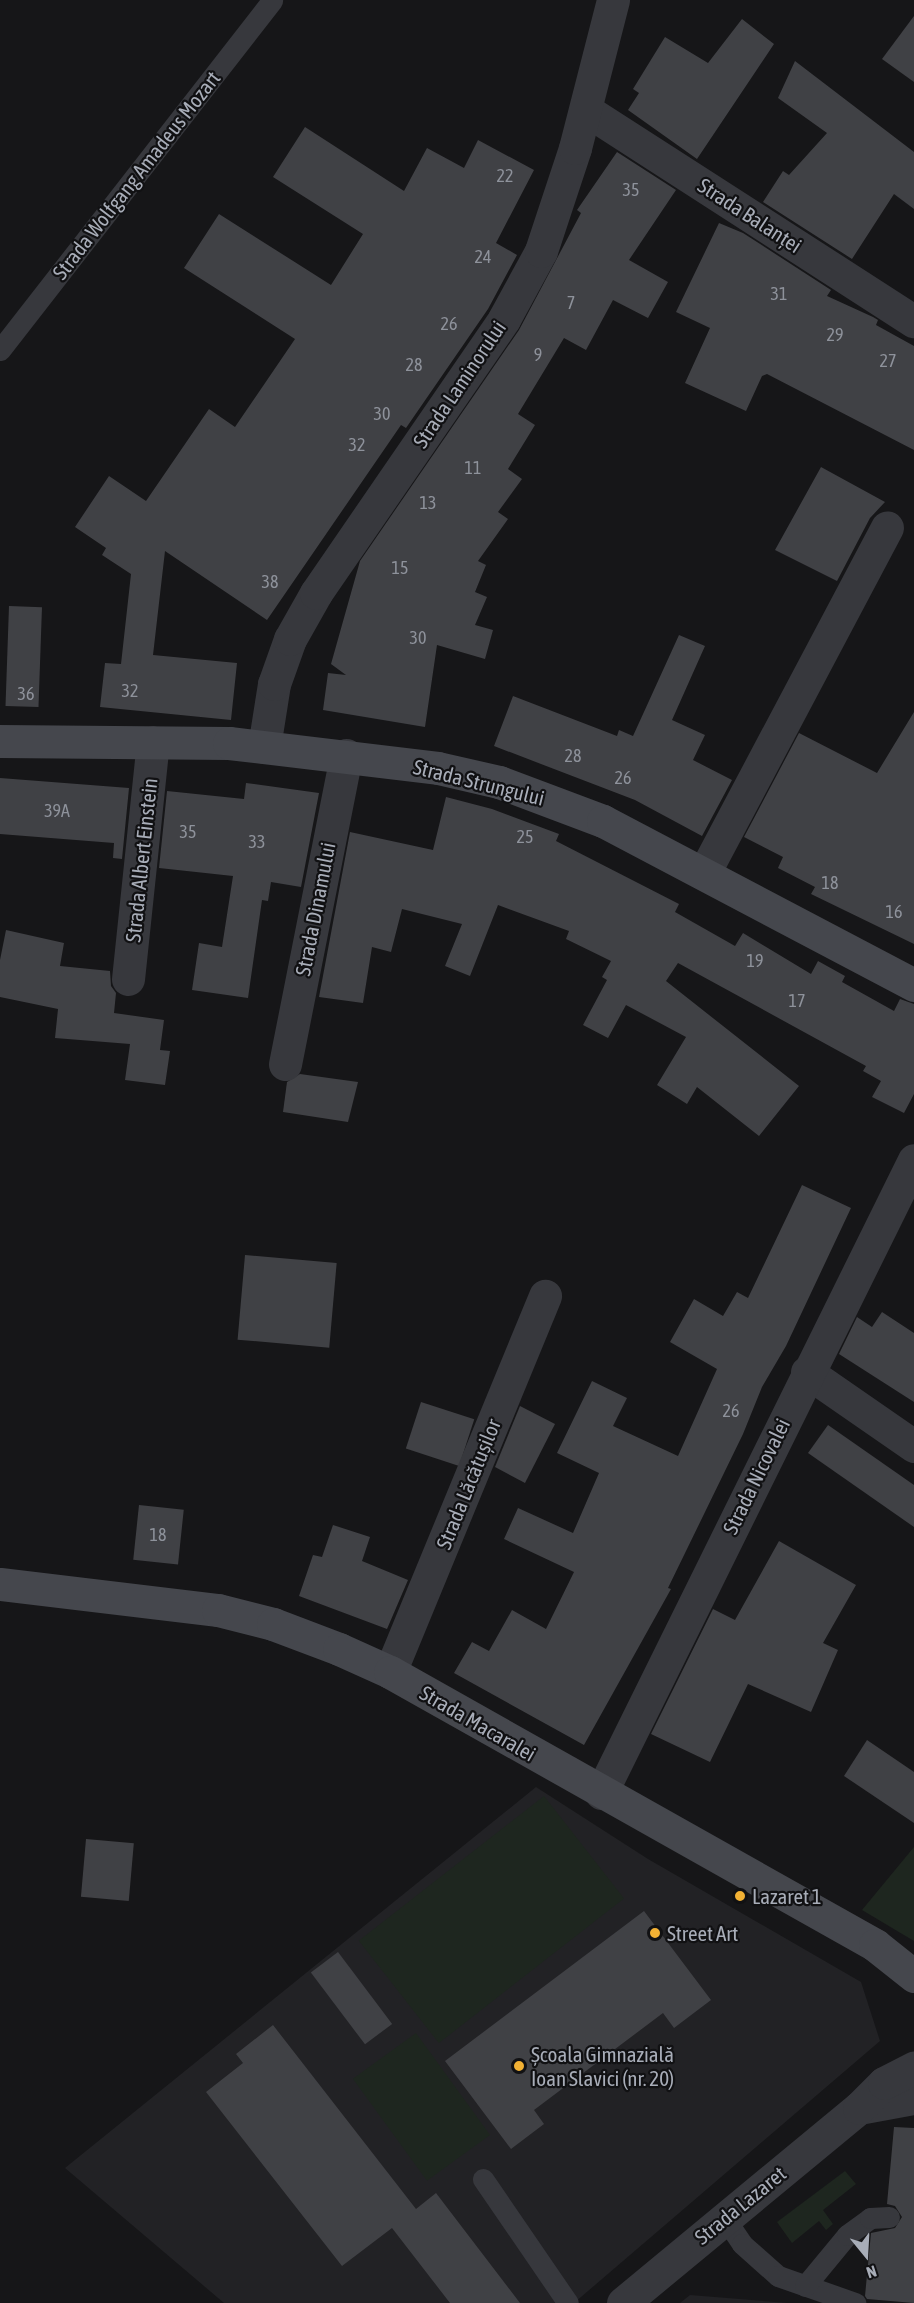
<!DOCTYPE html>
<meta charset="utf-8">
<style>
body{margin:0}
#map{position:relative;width:914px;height:2303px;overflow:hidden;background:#161618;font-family:"Asap Condensed",sans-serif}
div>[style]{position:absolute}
.built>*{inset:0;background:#222225}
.green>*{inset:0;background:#1e261f;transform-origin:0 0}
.building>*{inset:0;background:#404145;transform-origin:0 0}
.lane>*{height:21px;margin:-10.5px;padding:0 10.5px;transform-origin:10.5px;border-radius:10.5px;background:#37383d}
.street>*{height:33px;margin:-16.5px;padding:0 16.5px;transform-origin:16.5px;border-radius:16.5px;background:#37383d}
.secondary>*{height:33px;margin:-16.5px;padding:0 16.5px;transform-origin:16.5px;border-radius:16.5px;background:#45474d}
.dots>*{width:16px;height:16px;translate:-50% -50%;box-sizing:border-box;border:3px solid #111113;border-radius:50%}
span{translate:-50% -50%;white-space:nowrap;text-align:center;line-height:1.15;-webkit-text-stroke:4.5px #111113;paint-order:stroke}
.number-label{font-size:18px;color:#8e929b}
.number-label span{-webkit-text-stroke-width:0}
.street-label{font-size:21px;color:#a8adb8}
.poi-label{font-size:21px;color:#a8adb8}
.left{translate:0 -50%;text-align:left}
.north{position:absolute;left:836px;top:2225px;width:60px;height:60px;-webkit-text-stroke:4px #111113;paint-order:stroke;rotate:162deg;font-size:16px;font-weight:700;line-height:24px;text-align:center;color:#a8adb8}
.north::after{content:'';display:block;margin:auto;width:21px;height:27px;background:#a8adb8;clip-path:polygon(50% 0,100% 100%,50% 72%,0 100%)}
</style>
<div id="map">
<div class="built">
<div style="clip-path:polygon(536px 1787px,648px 1859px,861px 1982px,880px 2041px,574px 2303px,224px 2303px,65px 2168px)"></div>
<div style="clip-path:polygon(690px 2295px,788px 2303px,680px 2303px)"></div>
</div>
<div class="green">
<div style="left:544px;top:1796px;width:130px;height:235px;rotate:52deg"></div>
<div style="clip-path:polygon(914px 1847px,914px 1941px,862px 1910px)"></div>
<div style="left:416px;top:2033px;width:126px;height:78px;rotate:54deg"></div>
<div style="clip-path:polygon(845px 2171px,856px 2184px,823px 2210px,833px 2224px,826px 2230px,819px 2221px,792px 2243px,777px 2222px)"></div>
</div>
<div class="building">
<div style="clip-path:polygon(914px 16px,914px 82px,882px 59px)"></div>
<div style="clip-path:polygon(742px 19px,774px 44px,697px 159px,628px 110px,639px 93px,633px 89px,665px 37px,708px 63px)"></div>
<div style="clip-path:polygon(795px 61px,914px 152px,914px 209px,894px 194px,852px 259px,763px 202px,783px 171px,789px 175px,827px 133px,778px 98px)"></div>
<div style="clip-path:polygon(305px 127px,404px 191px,427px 148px,464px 168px,478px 140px,534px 170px,496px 243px,517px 255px,488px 309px,406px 428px,401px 425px,267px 620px,165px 551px,153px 655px,237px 663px,231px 720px,100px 707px,105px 663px,121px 664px,131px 574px,102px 555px,106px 548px,75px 527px,109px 476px,146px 501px,209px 409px,235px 427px,295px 339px,184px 268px,219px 214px,331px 285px,363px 234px,273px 177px)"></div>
<div style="clip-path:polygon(617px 152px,676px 190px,629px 260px,668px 282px,648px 318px,613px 300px,586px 350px,564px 338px,518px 414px,535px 425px,508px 469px,522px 479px,498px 512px,508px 519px,478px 561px,486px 565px,475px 592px,487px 597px,475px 625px,493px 630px,485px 659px,437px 645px,425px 727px,323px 710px,328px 673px,346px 675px,331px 664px,360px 561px,519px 330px,581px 213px,577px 210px)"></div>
<div style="clip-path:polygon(719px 223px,743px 233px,831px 290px,827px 296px,873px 317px,878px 320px,876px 325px,914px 346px,914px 450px,767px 374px,762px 376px,746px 411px,685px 383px,710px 328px,676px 312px)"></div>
<div style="clip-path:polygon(821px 467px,885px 502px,870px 518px,837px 581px,775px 550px)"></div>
<div style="left:9px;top:606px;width:33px;height:100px;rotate:2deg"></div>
<div style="clip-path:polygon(679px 635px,705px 646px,672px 720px,705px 735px,693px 760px,732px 780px,702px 836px,635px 800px,494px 746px,513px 696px,617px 736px,619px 730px,633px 736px)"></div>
<div style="clip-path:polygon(914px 712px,914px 944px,811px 894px,815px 887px,778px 868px,783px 857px,744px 837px,799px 733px,877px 773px)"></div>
<div style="clip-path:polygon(0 778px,129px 788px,122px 859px,113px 858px,114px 843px,0 834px)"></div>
<div style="clip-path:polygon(246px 783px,319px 793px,301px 887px,271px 882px,268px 901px,262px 900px,248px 998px,192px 990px,199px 943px,222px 947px,233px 876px,159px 868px,167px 791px,244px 799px)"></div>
<div style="clip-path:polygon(446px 797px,492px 809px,559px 834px,556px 841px,679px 904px,675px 912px,735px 946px,743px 933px,811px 974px,818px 961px,845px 976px,842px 982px,894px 1011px,900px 999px,914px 1004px,914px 1094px,904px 1113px,872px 1097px,881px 1081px,863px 1071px,866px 1066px,678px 963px,666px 981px,799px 1086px,759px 1136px,697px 1087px,687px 1104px,657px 1085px,686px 1037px,626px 1005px,608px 1038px,583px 1025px,607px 980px,602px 977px,611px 961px,566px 939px,569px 931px,498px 905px,470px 976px,445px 966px,462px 924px,402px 909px,391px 952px,372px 947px,363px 1003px,319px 997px,350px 832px,433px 850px)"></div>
<div style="clip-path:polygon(6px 930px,64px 943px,60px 966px,110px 971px,111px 986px,116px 993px,114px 1013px,164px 1020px,160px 1050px,170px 1051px,165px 1085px,125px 1080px,130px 1044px,55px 1038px,58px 1009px,0 997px,0 960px)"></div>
<div style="clip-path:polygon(300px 1074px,358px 1082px,348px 1122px,283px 1112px,287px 1082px)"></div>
<div style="clip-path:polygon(802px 1185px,851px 1208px,786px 1346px,762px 1387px,743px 1434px,668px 1588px,671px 1589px,584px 1745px,454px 1673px,472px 1642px,489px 1651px,512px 1610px,546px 1629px,574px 1572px,504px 1539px,518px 1508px,573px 1533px,599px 1473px,557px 1453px,592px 1381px,627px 1398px,613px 1426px,678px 1456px,717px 1369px,670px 1342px,694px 1299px,723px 1316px,737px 1292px,748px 1298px)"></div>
<div style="left:245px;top:1255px;width:92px;height:85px;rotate:5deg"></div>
<div style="clip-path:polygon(882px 1312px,914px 1333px,914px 1402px,839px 1354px,857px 1317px,872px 1327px)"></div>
<div style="left:421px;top:1402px;width:56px;height:49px;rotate:18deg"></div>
<div style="clip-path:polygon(520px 1406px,555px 1424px,525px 1483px,495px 1467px)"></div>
<div style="clip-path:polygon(828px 1425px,914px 1485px,914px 1527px,808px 1453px)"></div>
<div style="left:139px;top:1505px;width:45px;height:55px;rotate:6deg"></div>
<div style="clip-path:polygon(333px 1525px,370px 1537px,362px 1561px,408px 1580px,387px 1629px,299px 1596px,313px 1555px,322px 1557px)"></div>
<div style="clip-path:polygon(779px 1541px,856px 1585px,823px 1643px,838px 1650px,811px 1712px,748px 1684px,710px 1762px,651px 1734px,713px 1609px,735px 1620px)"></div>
<div style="clip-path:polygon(867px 1740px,914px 1772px,914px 1823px,844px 1776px)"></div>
<div style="left:86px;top:1839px;width:48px;height:58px;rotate:5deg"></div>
<div style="clip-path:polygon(644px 1911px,711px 2000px,674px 2028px,663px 2013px,534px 2110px,544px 2124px,511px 2149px,445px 2061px)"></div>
<div style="left:338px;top:1952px;width:90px;height:34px;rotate:53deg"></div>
<div style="clip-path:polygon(273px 2025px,416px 2209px,436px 2193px,520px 2303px,450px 2303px,392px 2228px,342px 2266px,206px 2092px,243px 2063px,236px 2054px)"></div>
<div style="clip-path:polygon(894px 2127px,914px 2128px,914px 2303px,867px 2299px,865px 2296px,871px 2233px,895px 2228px,902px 2217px,895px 2206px,887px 2204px)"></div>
</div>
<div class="lane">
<div style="left:0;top:350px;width:443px;rotate:-52.1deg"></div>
<div style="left:483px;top:2179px;width:150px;rotate:55.6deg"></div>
<div style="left:724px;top:2217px;width:32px;rotate:56deg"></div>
<div style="left:742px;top:2244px;width:48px;rotate:41.6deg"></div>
<div style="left:778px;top:2276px;width:82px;rotate:19.3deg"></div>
<div style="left:805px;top:2286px;width:66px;rotate:-50.5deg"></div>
<div style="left:847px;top:2235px;width:29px;rotate:-36deg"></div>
<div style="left:870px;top:2218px;width:19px;rotate:-3deg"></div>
</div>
<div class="street">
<div style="left:586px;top:110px;width:390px;rotate:32.8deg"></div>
<div style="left:264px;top:747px;width:64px;rotate:-81deg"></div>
<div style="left:274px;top:684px;width:48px;rotate:-70.4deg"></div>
<div style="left:290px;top:639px;width:53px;rotate:-60.5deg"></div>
<div style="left:316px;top:593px;width:332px;rotate:-55.5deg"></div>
<div style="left:504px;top:319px;width:77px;rotate:-61.4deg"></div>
<div style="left:541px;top:251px;width:108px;rotate:-71.7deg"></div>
<div style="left:575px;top:148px;width:153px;rotate:-75.6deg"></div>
<div style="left:704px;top:873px;width:391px;rotate:-62.1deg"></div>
<div style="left:128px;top:979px;width:238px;rotate:-84deg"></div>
<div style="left:285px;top:1064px;width:315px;rotate:-78.8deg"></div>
<div style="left:807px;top:1372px;width:130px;rotate:34.7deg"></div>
<div style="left:390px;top:1672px;width:407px;rotate:-67.6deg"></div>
<div style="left:601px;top:1793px;width:706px;rotate:-63.69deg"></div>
<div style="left:859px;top:2108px;width:56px;rotate:-10.3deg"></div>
<div style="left:623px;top:2303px;width:306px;rotate:-39.6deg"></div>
<div style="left:859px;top:2108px;width:35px;rotate:-45deg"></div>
<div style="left:884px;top:2083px;width:34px;rotate:-27deg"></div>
</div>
<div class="secondary">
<div style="left:0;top:741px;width:229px;rotate:0.5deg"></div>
<div style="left:229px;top:743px;width:210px;rotate:6.8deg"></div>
<div style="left:438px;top:768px;width:63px;rotate:12.9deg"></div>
<div style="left:499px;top:782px;width:111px;rotate:20.6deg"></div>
<div style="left:603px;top:821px;width:352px;rotate:27.8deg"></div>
<div style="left:0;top:1584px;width:220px;rotate:6.8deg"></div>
<div style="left:218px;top:1610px;width:57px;rotate:14.3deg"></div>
<div style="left:273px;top:1624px;width:71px;rotate:20.7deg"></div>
<div style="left:339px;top:1649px;width:56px;rotate:24.3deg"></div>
<div style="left:390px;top:1672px;width:557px;rotate:29.37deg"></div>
<div style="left:875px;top:1945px;width:50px;rotate:38.5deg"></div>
</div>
<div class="dots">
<div style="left:740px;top:1896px;background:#f2b134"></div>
<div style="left:655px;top:1933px;background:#f2b134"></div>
<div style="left:519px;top:2066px;background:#f2b134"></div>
</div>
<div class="number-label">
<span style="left:505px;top:176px">22</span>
<span style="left:631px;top:190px">35</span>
<span style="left:483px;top:257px">24</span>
<span style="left:779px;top:294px">31</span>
<span style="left:571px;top:303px">7</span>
<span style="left:449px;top:324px">26</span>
<span style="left:835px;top:335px">29</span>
<span style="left:538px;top:355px">9</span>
<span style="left:888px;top:361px">27</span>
<span style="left:414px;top:365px">28</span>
<span style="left:382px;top:414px">30</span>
<span style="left:357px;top:445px">32</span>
<span style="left:473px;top:468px">11</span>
<span style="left:428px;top:503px">13</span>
<span style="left:400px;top:568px">15</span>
<span style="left:270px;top:582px">38</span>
<span style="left:418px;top:638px">30</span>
<span style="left:130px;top:691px">32</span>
<span style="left:26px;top:694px">36</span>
<span style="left:573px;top:756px">28</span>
<span style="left:623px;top:778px">26</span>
<span style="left:57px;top:811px">39A</span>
<span style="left:188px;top:832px">35</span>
<span style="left:525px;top:837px">25</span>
<span style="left:257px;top:842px">33</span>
<span style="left:830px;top:883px">18</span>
<span style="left:894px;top:912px">16</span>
<span style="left:755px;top:961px">19</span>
<span style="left:797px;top:1001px">17</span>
<span style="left:731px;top:1411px">26</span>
<span style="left:158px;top:1535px">18</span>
</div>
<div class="street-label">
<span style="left:136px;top:175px;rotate:-52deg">Strada Wolfgang Amadeus Mozart</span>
<span style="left:750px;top:215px;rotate:33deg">Strada Balanței</span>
<span style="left:459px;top:384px;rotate:-56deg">Strada Laminorului</span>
<span style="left:479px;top:782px;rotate:14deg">Strada Strungului</span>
<span style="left:141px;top:860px;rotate:-84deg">Strada Albert Einstein</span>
<span style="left:315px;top:909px;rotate:-79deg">Strada Dinamului</span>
<span style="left:756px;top:1476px;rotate:-64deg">Strada Nicovalei</span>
<span style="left:468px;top:1484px;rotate:-68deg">Strada Lăcătușilor</span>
<span style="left:478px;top:1723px;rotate:30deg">Strada Macaralei</span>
<span style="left:740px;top:2205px;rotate:-39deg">Strada Lazaret</span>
</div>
<div class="poi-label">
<span class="left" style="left:752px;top:1896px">Lazaret 1</span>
<span class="left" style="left:667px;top:1933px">Street Art</span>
<span class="left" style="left:531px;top:2066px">Școala Gimnazială<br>Ioan Slavici (nr. 20)</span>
</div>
<div class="north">N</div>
</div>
